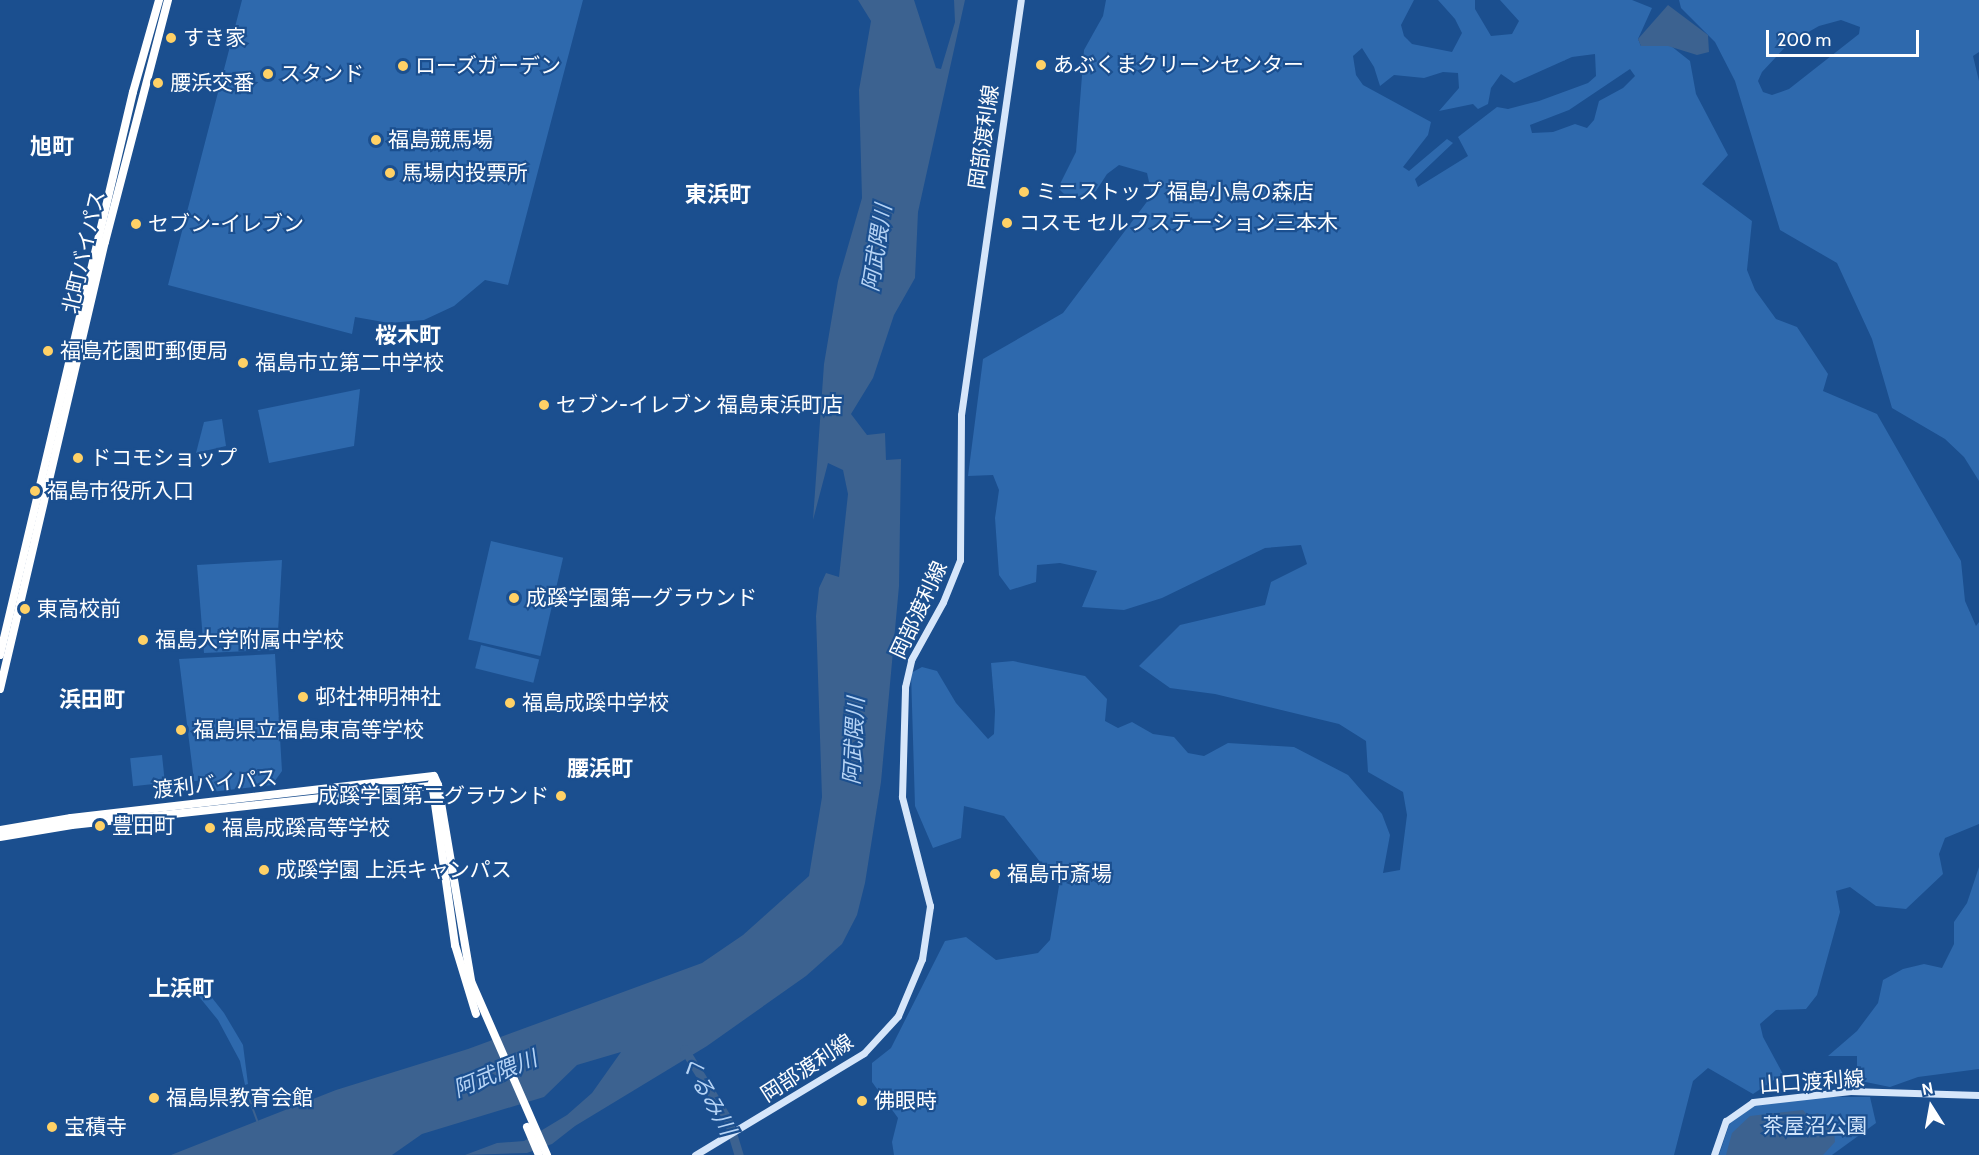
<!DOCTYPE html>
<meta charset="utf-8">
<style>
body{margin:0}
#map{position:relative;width:1979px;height:1155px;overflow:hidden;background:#1b4f8f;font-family:Cabin,"Noto Sans JP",sans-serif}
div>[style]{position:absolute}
.green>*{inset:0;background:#2e69ad;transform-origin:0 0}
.water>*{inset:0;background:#3c6290}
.stream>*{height:1.5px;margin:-0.75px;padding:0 0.75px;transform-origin:0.75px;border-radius:0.75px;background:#3c6290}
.river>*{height:9px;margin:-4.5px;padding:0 4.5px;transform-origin:4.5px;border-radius:4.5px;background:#3c6290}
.secondary>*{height:7px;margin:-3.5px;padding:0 3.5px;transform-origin:3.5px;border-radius:3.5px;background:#d6e6fa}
.highway>*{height:8px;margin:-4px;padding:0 4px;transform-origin:4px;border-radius:4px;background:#fff}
.dots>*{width:16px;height:16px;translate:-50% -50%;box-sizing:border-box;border:3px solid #1b4f8f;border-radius:50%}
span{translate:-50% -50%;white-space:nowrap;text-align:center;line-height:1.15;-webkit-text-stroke:4.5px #1b4f8f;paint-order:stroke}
.poi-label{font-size:21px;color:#fff}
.left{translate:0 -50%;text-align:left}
.right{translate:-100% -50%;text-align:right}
.street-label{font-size:21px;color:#fff}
.park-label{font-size:21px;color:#cfe3fa}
.neighbourhood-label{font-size:22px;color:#fff;font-weight:700}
.water-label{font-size:22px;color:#b5d3f5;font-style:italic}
.north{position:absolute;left:1901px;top:1077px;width:60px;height:60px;-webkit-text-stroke:4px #1b4f8f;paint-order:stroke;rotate:349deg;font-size:16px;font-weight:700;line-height:24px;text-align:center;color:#fff}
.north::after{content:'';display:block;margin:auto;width:21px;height:27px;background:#fff;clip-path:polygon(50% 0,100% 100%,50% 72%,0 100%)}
.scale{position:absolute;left:1766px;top:30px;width:153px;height:27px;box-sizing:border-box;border:3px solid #fff;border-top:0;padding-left:8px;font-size:18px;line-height:21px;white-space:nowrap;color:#fff;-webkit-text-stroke:4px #1b4f8f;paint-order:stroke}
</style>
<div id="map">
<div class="green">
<div style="clip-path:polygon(242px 0,583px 0,508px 285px,485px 280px,454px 306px,424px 320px,389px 323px,355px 317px,352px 334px,168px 285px)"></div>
<div style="clip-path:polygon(evenodd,1106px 0,1414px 0,1401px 25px,1404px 36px,1412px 44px,1452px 52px,1462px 33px,1455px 19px,1438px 0,1475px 0,1475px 9px,1491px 36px,1512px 34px,1519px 21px,1500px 0,1632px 0,1652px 8px,1638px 39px,1641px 46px,1671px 46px,1690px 61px,1696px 94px,1728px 155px,1702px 184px,1752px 221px,1747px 270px,1755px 290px,1776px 319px,1797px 327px,1828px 374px,1823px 391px,1877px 414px,1961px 561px,1965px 601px,1976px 626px,1979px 622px,1979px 824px,1945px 838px,1939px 854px,1943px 874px,1906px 909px,1876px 906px,1850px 887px,1836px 891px,1840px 912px,1817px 995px,1806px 1009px,1776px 1010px,1760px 1024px,1763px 1037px,1783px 1074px,1753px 1094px,1708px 1068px,1693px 1081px,1674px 1155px,894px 1155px,892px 1142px,898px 1118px,872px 1082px,872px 1063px,891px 1048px,945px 941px,966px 937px,996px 960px,1038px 953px,1050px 940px,1059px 886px,1004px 816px,964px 806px,961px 838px,933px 848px,915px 806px,911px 673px,922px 667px,937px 671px,956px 703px,988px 739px,994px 734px,995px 711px,991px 663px,1013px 661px,1085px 676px,1107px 699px,1105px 721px,1118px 728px,1132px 722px,1153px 734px,1174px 737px,1188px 753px,1204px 756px,1228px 743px,1294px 747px,1348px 775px,1382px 814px,1390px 835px,1383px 873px,1400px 870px,1407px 815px,1403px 792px,1368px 772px,1366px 741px,1339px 724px,1215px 694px,1170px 688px,1139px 666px,1180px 625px,1265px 605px,1271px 582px,1307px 564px,1301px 545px,1265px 548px,1162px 598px,1124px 610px,1082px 607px,1097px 571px,1060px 563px,1037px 565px,1036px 582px,1010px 590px,999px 575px,995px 518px,999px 490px,993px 475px,968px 476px,983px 359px,1063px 313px,1152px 195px,1147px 173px,1119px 165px,1107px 174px,1096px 191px,1081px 198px,1066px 196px,1058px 188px,1076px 152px,1084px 50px,1103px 16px,1106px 0,1362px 48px,1374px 67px,1380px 86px,1394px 75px,1424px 78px,1443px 72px,1458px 73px,1459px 88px,1439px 111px,1473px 104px,1478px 109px,1488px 104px,1491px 88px,1501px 74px,1514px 83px,1572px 57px,1595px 54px,1596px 76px,1588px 83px,1539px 101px,1508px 109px,1497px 107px,1458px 137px,1468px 156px,1418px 187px,1415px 179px,1453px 143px,1447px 139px,1409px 171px,1403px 167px,1428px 135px,1431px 122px,1363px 85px,1356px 75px,1353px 56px,1362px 48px,1106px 0,1630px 69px,1635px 76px,1623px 88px,1599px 101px,1594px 120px,1587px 128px,1575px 124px,1553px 132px,1532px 133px,1530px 125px,1569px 110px,1630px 69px)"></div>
<div style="clip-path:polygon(evenodd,1679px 0,1979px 0,1979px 52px,1973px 56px,1979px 81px,1979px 481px,1964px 457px,1945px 439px,1892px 408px,1872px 339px,1837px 263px,1780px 230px,1735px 81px,1715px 42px,1681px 8px,1679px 0,1841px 20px,1860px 27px,1859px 34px,1789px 89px,1772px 95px,1763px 92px,1758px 81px,1762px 72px,1789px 43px,1819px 26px,1841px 20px)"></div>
<div style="clip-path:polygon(360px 389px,354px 446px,269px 463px,258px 410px)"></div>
<div style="clip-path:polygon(222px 419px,226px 446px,196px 453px,204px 422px)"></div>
<div style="left:491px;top:541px;width:74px;height:101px;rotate:13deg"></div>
<div style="clip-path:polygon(282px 560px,277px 650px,204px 653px,197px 565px)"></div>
<div style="left:481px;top:645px;width:60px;height:24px;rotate:14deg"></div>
<div style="clip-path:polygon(275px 654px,282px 771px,272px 785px,211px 792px,210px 780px,194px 781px,179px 659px)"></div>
<div style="left:162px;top:755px;width:28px;height:32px;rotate:84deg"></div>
<div style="clip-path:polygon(1979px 867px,1979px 1069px,1918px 1077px,1890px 1087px,1851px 1079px,1857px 1072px,1857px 1056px,1828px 1056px,1857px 1031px,1878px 1003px,1883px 980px,1903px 969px,1924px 964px,1942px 968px,1954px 944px,1954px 922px,1967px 903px)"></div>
<div style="clip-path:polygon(183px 977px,192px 987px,209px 994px,224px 1013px,243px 1045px,248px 1084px,245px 1085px,240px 1061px,218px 1020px)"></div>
<div style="clip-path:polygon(1819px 1097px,1870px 1097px,1876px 1123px,1832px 1155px,1719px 1155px,1730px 1122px,1756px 1105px)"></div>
</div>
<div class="water">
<div style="clip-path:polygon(858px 0,914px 0,936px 68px,941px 69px,955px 22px,954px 0,965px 0,918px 212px,915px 278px,894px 315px,873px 378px,851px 414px,867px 435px,885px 433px,886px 460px,901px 459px,899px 586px,881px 782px,865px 883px,857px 915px,842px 944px,806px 976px,707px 1046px,575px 1126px,552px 1144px,527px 1153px,465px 1155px,497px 1143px,524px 1141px,567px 1115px,592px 1093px,621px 1052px,577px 1065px,544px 1097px,422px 1134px,392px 1155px,171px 1155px,336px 1090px,468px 1049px,702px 963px,743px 935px,809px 876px,822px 797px,816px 616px,819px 588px,826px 573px,839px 577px,848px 494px,843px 470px,828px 463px,813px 520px,824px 364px,838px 281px,862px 198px,859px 90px,871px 21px)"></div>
<div style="clip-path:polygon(1668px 5px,1708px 35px,1709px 52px,1697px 55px,1668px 46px,1641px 46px,1638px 39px)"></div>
<div style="clip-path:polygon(1803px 1110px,1808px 1116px,1818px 1113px,1834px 1131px,1835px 1142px,1823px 1155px,1726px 1155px,1732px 1133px,1750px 1116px)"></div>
</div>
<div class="stream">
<div style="left:247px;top:1091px;width:5px;rotate:68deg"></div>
<div style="left:250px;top:1100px;width:23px;rotate:70deg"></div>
</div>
<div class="river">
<div style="left:684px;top:1049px;width:84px;rotate:58.2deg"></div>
<div style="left:728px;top:1120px;width:37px;rotate:73deg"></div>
</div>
<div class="secondary">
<div style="left:695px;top:1155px;width:197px;rotate:-31.1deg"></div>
<div style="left:864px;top:1053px;width:50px;rotate:-47.4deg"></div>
<div style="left:898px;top:1016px;width:62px;rotate:-67.2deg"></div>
<div style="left:922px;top:959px;width:54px;rotate:-81.4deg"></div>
<div style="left:930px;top:906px;width:113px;rotate:-104.4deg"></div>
<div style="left:902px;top:797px;width:110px;rotate:-88.4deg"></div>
<div style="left:905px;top:687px;width:28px;rotate:-77deg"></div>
<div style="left:911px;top:660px;width:66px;rotate:-61.1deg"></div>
<div style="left:943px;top:602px;width:45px;rotate:-68deg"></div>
<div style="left:960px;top:560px;width:145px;rotate:-89.6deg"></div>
<div style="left:961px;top:415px;width:419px;rotate:-81.8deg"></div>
<div style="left:1714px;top:1155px;width:36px;rotate:-71deg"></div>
<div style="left:1726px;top:1121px;width:33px;rotate:-35deg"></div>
<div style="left:1753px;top:1102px;width:98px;rotate:-6.5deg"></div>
<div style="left:1850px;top:1091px;width:129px;rotate:1.8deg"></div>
</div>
<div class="highway">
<div style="left:0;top:655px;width:578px;rotate:-76.71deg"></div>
<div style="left:133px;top:92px;width:96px;rotate:-74.2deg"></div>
<div style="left:0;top:689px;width:459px;rotate:-76.8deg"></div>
<div style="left:105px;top:242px;width:250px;rotate:-75.4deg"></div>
<div style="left:432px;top:783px;width:164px;rotate:81.9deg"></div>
<div style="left:455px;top:945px;width:72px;rotate:73.1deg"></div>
<div style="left:0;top:830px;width:72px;rotate:-9.6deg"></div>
<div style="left:71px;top:818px;width:365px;rotate:-6.6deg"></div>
<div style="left:434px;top:776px;width:10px;rotate:66deg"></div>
<div style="left:438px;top:785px;width:199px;rotate:80.4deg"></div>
<div style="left:471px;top:981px;width:190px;rotate:66.4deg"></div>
<div style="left:0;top:837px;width:73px;rotate:-9.5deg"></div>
<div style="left:72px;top:825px;width:368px;rotate:-6.2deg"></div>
<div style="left:527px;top:1127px;width:30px;rotate:67deg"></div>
</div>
<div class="dots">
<div style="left:171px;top:38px;background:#ffd166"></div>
<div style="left:1041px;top:65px;background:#ffd166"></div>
<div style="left:403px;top:66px;background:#ffd166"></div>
<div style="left:268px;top:74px;background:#ffd166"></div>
<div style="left:158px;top:83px;background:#ffd166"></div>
<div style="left:376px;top:140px;background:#ffd166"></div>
<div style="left:390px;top:173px;background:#ffd166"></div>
<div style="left:1024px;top:192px;background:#ffd166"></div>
<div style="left:1007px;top:223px;background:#ffd166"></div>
<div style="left:136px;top:224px;background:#ffd166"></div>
<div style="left:48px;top:351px;background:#ffd166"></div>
<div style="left:243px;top:363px;background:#ffd166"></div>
<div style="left:544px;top:405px;background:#ffd166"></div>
<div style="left:78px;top:458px;background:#ffd166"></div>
<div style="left:35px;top:491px;background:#ffd166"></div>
<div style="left:514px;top:598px;background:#ffd166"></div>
<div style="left:25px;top:609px;background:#ffd166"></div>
<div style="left:143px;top:640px;background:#ffd166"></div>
<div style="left:303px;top:697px;background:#ffd166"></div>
<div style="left:510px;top:703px;background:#ffd166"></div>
<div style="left:181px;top:730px;background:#ffd166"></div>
<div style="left:561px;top:796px;background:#ffd166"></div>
<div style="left:100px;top:826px;background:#ffd166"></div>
<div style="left:210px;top:828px;background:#ffd166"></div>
<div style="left:264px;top:870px;background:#ffd166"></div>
<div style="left:995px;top:874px;background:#ffd166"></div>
<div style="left:154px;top:1098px;background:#ffd166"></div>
<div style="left:862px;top:1101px;background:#ffd166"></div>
<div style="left:52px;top:1127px;background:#ffd166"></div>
</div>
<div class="poi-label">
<span class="left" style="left:183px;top:38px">すき家</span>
<span class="left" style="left:1053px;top:65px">あぶくまクリーンセンター</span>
<span class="left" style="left:415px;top:66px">ローズガーデン</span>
<span class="left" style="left:280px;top:74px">スタンド</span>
<span class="left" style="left:170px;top:83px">腰浜交番</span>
<span class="left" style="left:388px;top:140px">福島競馬場</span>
<span class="left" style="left:402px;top:173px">馬場内投票所</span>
<span class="left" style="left:1036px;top:192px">ミニストップ 福島小鳥の森店</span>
<span class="left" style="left:1019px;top:223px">コスモ セルフステーション三本木</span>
<span class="left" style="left:148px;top:224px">セブン-イレブン</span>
<span class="left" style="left:60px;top:351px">福島花園町郵便局</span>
<span class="left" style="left:255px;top:363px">福島市立第二中学校</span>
<span class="left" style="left:556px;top:405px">セブン-イレブン 福島東浜町店</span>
<span class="left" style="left:90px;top:458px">ドコモショップ</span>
<span class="left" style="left:47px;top:491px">福島市役所入口</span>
<span class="left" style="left:526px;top:598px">成蹊学園第一グラウンド</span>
<span class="left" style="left:37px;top:609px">東高校前</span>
<span class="left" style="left:155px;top:640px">福島大学附属中学校</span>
<span class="left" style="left:315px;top:697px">邨社神明神社</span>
<span class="left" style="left:522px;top:703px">福島成蹊中学校</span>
<span class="left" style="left:193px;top:730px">福島県立福島東高等学校</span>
<span class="right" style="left:549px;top:796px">成蹊学園第二グラウンド</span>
<span class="left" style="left:112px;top:826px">豊田町</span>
<span class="left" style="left:222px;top:828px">福島成蹊高等学校</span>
<span class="left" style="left:276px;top:870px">成蹊学園 上浜キャンパス</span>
<span class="left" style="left:1007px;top:874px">福島市斎場</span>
<span class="left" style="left:166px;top:1098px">福島県教育会館</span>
<span class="left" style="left:874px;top:1101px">佛眼時</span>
<span class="left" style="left:64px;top:1127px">宝積寺</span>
</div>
<div class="street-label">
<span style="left:984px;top:137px;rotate:-82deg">岡部渡利線</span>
<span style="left:84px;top:252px;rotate:-77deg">北町バイパス</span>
<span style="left:919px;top:610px;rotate:-65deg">岡部渡利線</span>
<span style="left:215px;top:784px;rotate:-6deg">渡利バイパス</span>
<span style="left:807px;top:1068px;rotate:-33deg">岡部渡利線</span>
<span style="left:1812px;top:1082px;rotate:-4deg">山口渡利線</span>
</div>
<div class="park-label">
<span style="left:1815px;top:1126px">茶屋沼公園</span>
</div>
<div class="neighbourhood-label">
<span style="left:52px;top:147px">旭町</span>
<span style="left:718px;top:195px">東浜町</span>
<span style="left:408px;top:336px">桜木町</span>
<span style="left:92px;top:700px">浜田町</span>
<span style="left:600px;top:769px">腰浜町</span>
<span style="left:181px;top:989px">上浜町</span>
</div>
<div class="water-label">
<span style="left:877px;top:248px;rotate:-81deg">阿武隈川</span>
<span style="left:854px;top:741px;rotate:-87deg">阿武隈川</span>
<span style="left:495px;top:1074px;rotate:-22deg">阿武隈川</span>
<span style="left:708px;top:1095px;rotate:61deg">くるみ川</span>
</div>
<div class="north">N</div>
<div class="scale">200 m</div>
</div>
